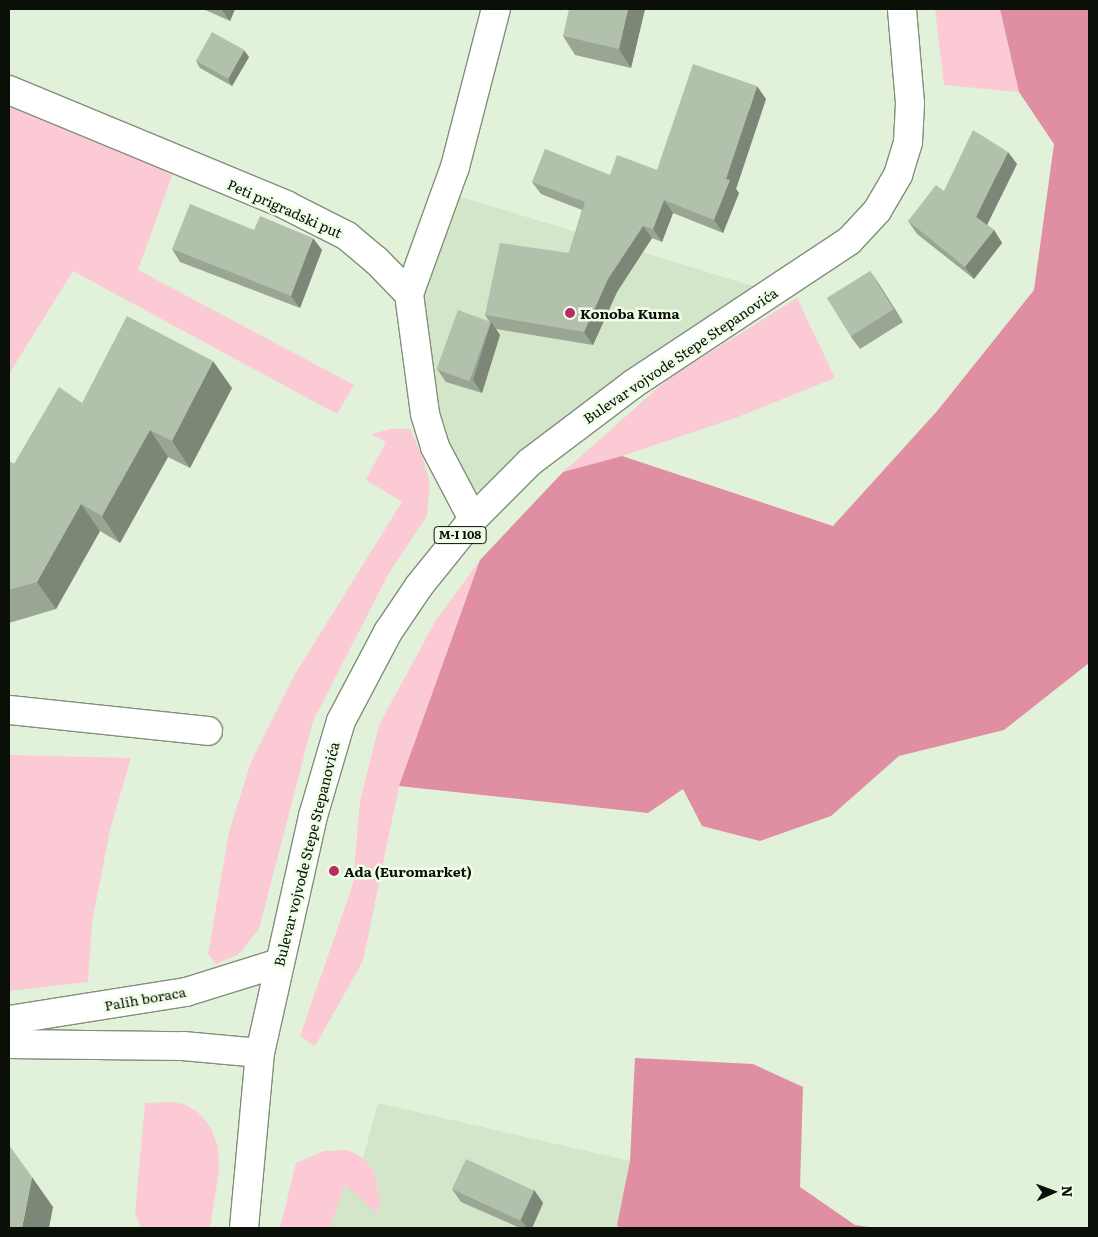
<!DOCTYPE html>
<meta charset="utf-8">
<style>
body{margin:0}
#map{position:relative;width:1098px;height:1237px;overflow:hidden;background:#e2f1da;font-family:Literata,serif}
div>[style]{position:absolute}
.built>*{inset:0;background:#d3e6c9}
.green>*{inset:0;background:#fccad5}
.forest>*{inset:0;background:#e08ea2}
.roads{filter:drop-shadow(1px 0 #828f7a) drop-shadow(-1px 0 #828f7a) drop-shadow(0 1px #828f7a) drop-shadow(0 -1px #828f7a)}
.minor>*{height:28px;margin:-14px;padding:0 14px;transform-origin:14px;border-radius:14px;background:#fff}
.major>*{height:28px;margin:-14px;padding:0 14px;transform-origin:14px;border-radius:14px;background:#fff}
.wall>*{inset:0;background:#99a693}
.shaded-wall>*{inset:0;background:#7d8778}
.building>*{inset:0;background:#b2c1ab;transform-origin:0 0}
.dots>*{width:14px;height:14px;translate:-50% -50%;box-sizing:border-box;border:2px solid #effee7;border-radius:50%}
span{translate:-50% -50%;white-space:nowrap;text-align:center;line-height:1.15;-webkit-text-stroke:5px #effee7;paint-order:stroke}
.shield-label span{padding:1px 4px;background:#effee7;border:1px solid;border-radius:4px;-webkit-text-stroke-width:0}
.shield-label{font-size:12px;color:#0a0f07;font-weight:700}
.street-label{font-size:14px;color:#0a0f07}
.poi-label{font-size:14px;color:#0a0f07;font-weight:700}
.left{translate:0 -50%;text-align:left}
.frame{position:absolute;inset:0;border:10px solid #0a0f07;pointer-events:none}
.north{position:absolute;left:1028px;top:1167px;width:50px;height:50px;-webkit-text-stroke:4px #effee7;paint-order:stroke;rotate:88deg;font-size:14px;font-weight:700;line-height:20px;text-align:center;color:#0a0f07}
.north::after{content:'';display:block;margin:auto;width:18px;height:22px;background:#0a0f07;clip-path:polygon(50% 0,100% 100%,50% 72%,0 100%)}
</style>
<div id="map">
<div class="built">
<div style="clip-path:polygon(452px 194px,756px 287px,492px 491px,470px 490px,435px 424px,422px 292px)"></div>
<div style="clip-path:polygon(378px 1103px,630px 1161px,617px 1225px,620px 1228px,330px 1228px,345px 1184px,377px 1213px,374px 1171px,363px 1158px)"></div>
</div>
<div class="green">
<div style="clip-path:polygon(935px 9px,1000px 9px,1019px 92px,944px 85px)"></div>
<div style="clip-path:polygon(9px 96px,173px 173px,138px 270px,354px 385px,337px 414px,73px 271px,9px 374px)"></div>
<div style="clip-path:polygon(797px 298px,835px 378px,738px 417px,622px 456px,563px 472px,669px 378px)"></div>
<div style="clip-path:polygon(391px 429px,410px 429px,421px 453px,430px 483px,427px 516px,389px 573px,313px 721px,259px 929px,239px 954px,216px 964px,208px 954px,229px 832px,251px 762px,295px 674px,402px 502px,366px 480px,386px 442px,371px 434px)"></div>
<div style="clip-path:polygon(480px 560px,399px 786px,363px 961px,315px 1046px,300px 1036px,353px 884px,360px 801px,379px 725px,436px 620px)"></div>
<div style="clip-path:polygon(9px 755px,131px 758px,110px 830px,92px 922px,88px 982px,9px 991px)"></div>
<div style="clip-path:polygon(169px 1102px,184px 1104px,198px 1112px,211px 1128px,218px 1147px,219px 1170px,210px 1228px,141px 1228px,135px 1214px,145px 1103px)"></div>
<div style="clip-path:polygon(348px 1150px,363px 1158px,374px 1171px,380px 1201px,377px 1214px,345px 1184px,330px 1228px,280px 1228px,296px 1163px,324px 1151px)"></div>
</div>
<div class="forest">
<div style="clip-path:polygon(1000px 9px,1089px 9px,1089px 663px,1004px 730px,899px 756px,831px 816px,760px 841px,702px 826px,683px 789px,648px 813px,399px 786px,480px 560px,563px 472px,622px 456px,833px 526px,938px 410px,1034px 290px,1054px 144px,1019px 92px)"></div>
<div style="clip-path:polygon(635px 1058px,753px 1064px,803px 1087px,800px 1187px,855px 1225px,875px 1228px,620px 1228px,617px 1225px,630px 1161px)"></div>
</div>
<div class="roads">
<div class="minor">
<div style="left:9px;top:90px;width:300px;rotate:22.5deg"></div>
<div style="left:286px;top:205px;width:68px;rotate:26.9deg"></div>
<div style="left:347px;top:236px;width:38px;rotate:40deg"></div>
<div style="left:376px;top:260px;width:47px;rotate:45.9deg"></div>
<div style="left:409px;top:294px;width:121px;rotate:82.4deg"></div>
<div style="left:425px;top:414px;width:34px;rotate:73deg"></div>
<div style="left:435px;top:447px;width:81px;rotate:62.2deg"></div>
<div style="left:409px;top:294px;width:135px;rotate:-70.1deg"></div>
<div style="left:455px;top:167px;width:163px;rotate:-75.5deg"></div>
<div style="left:9px;top:710px;width:200px;rotate:6deg"></div>
<div style="left:9px;top:1020px;width:179px;rotate:-9deg"></div>
<div style="left:186px;top:992px;width:97px;rotate:-17.3deg"></div>
<div style="left:9px;top:1044px;width:174px;rotate:0.7deg"></div>
<div style="left:183px;top:1046px;width:77px;rotate:5.2deg"></div>
</div>
<div class="major">
<div style="left:244px;top:1228px;width:176px;rotate:-84.8deg"></div>
<div style="left:260px;top:1053px;width:243px;rotate:-77.4deg"></div>
<div style="left:313px;top:816px;width:99px;rotate:-73.6deg"></div>
<div style="left:341px;top:721px;width:101px;rotate:-62.2deg"></div>
<div style="left:388px;top:632px;width:55px;rotate:-56deg"></div>
<div style="left:419px;top:586px;width:86px;rotate:-51.1deg"></div>
<div style="left:473px;top:519px;width:81px;rotate:-45deg"></div>
<div style="left:530px;top:462px;width:129px;rotate:-37.1deg"></div>
<div style="left:633px;top:384px;width:259px;rotate:-33.5deg"></div>
<div style="left:849px;top:241px;width:41px;rotate:-47deg"></div>
<div style="left:877px;top:211px;width:42px;rotate:-59.7deg"></div>
<div style="left:898px;top:175px;width:34px;rotate:-73deg"></div>
<div style="left:908px;top:142px;width:39px;rotate:-87deg"></div>
<div style="left:910px;top:103px;width:94px;rotate:-94.9deg"></div>
</div>
</div>
<div class="wall">
<div style="clip-path:polygon(203px 9px,235px 9px,230px 21px)"></div>
<div style="clip-path:polygon(645px 9px,631px 68px,575px 55px,563px 36px)"></div>
<div style="clip-path:polygon(249px 57px,232px 86px,200px 68px,196px 61px)"></div>
<div style="clip-path:polygon(766px 99px,736px 189px,739px 193px,723px 233px,673px 213px,662px 242px,652px 238px,617px 292px,593px 345px,496px 329px,500px 335px,482px 393px,446px 382px,437px 369px,489px 321px,485px 315px,569px 253px,582px 210px,541px 194px,532px 182px,610px 175px,657px 170px)"></div>
<div style="clip-path:polygon(1017px 164px,987px 225px,994px 230px,1002px 243px,974px 279px,917px 234px,908px 221px,944px 191px)"></div>
<div style="clip-path:polygon(254px 230px,322px 250px,300px 308px,180px 262px,172px 249px)"></div>
<div style="clip-path:polygon(870px 271px,903px 322px,860px 349px,851px 337px)"></div>
<div style="clip-path:polygon(232px 388px,190px 468px,168px 457px,120px 543px,100px 531px,56px 609px,9px 623px,9px 461px,14px 464px,82px 403px)"></div>
<div style="clip-path:polygon(452px 1189px,534px 1190px,543px 1203px,532px 1228px,520px 1228px,461px 1202px)"></div>
</div>
<div class="shaded-wall">
<div style="clip-path:polygon(222px 9px,235px 9px,230px 21px,222px 10px)"></div>
<div style="clip-path:polygon(628px 9px,645px 9px,631px 68px,619px 49px)"></div>
<div style="clip-path:polygon(244px 50px,249px 57px,232px 86px,228px 79px)"></div>
<div style="clip-path:polygon(757px 86px,766px 99px,736px 189px,739px 193px,723px 233px,714px 220px,726px 179px)"></div>
<div style="clip-path:polygon(1008px 152px,1017px 164px,985px 229px,976px 217px)"></div>
<div style="clip-path:polygon(664px 200px,673px 213px,662px 242px,653px 229px)"></div>
<div style="clip-path:polygon(643px 226px,652px 238px,617px 292px,593px 345px,584px 332px,608px 279px)"></div>
<div style="clip-path:polygon(994px 230px,1002px 243px,974px 279px,965px 267px)"></div>
<div style="clip-path:polygon(313px 238px,322px 250px,300px 308px,291px 296px)"></div>
<div style="clip-path:polygon(870px 271px,879px 284px,903px 322px,894px 309px)"></div>
<div style="clip-path:polygon(491px 322px,500px 335px,482px 393px,473px 380px)"></div>
<div style="clip-path:polygon(213px 361px,232px 388px,190px 468px,172px 441px)"></div>
<div style="clip-path:polygon(150px 430px,168px 457px,120px 543px,102px 516px)"></div>
<div style="clip-path:polygon(81px 504px,100px 531px,56px 609px,37px 582px)"></div>
<div style="clip-path:polygon(32px 1177px,53px 1207px,49px 1228px,22px 1228px)"></div>
<div style="clip-path:polygon(534px 1190px,543px 1203px,532px 1228px,527px 1228px,521px 1220px)"></div>
</div>
<div class="building">
<div style="clip-path:polygon(569px 9px,628px 9px,619px 49px,563px 36px)"></div>
<div style="left:212px;top:32px;width:37px;height:33px;rotate:29deg"></div>
<div style="clip-path:polygon(693px 64px,757px 86px,726px 179px,730px 180px,714px 220px,664px 200px,653px 229px,643px 226px,608px 279px,584px 332px,485px 315px,500px 243px,569px 253px,585px 202px,532px 182px,545px 149px,610px 175px,617px 155px,657px 170px)"></div>
<div style="clip-path:polygon(973px 130px,1008px 152px,976px 217px,994px 230px,965px 267px,908px 221px,936px 185px,944px 191px)"></div>
<div style="clip-path:polygon(190px 204px,254px 230px,260px 216px,313px 238px,291px 296px,172px 249px)"></div>
<div style="left:870px;top:271px;width:45px;height:51px;rotate:58deg"></div>
<div style="left:458px;top:310px;width:35px;height:63px;rotate:20deg"></div>
<div style="clip-path:polygon(127px 316px,213px 361px,172px 441px,150px 430px,102px 516px,81px 504px,37px 582px,9px 590px,9px 461px,14px 464px,59px 387px,82px 403px)"></div>
<div style="clip-path:polygon(9px 1145px,32px 1177px,22px 1228px,9px 1228px)"></div>
<div style="left:466px;top:1159px;width:75px;height:33px;rotate:25deg"></div>
</div>
<div class="dots">
<div style="left:570px;top:313px;background:#ba2d61"></div>
<div style="left:334px;top:871px;background:#ba2d61"></div>
</div>
<div class="shield-label">
<span style="left:460px;top:535px">M-I 108</span>
</div>
<div class="street-label">
<span style="left:285px;top:208px;rotate:24deg">Peti prigradski put</span>
<span style="left:680px;top:355px;rotate:-34deg">Bulevar vojvode Stepe Stepanovića</span>
<span style="left:306px;top:854px;rotate:-76deg">Bulevar vojvode Stepe Stepanovića</span>
<span style="left:145px;top:998px;rotate:-10deg">Palih boraca</span>
</div>
<div class="poi-label">
<span class="left" style="left:580px;top:313px">Konoba Kuma</span>
<span class="left" style="left:344px;top:871px">Ada (Euromarket)</span>
</div>
<div class="frame"></div>
<div class="north">N</div>
</div>
